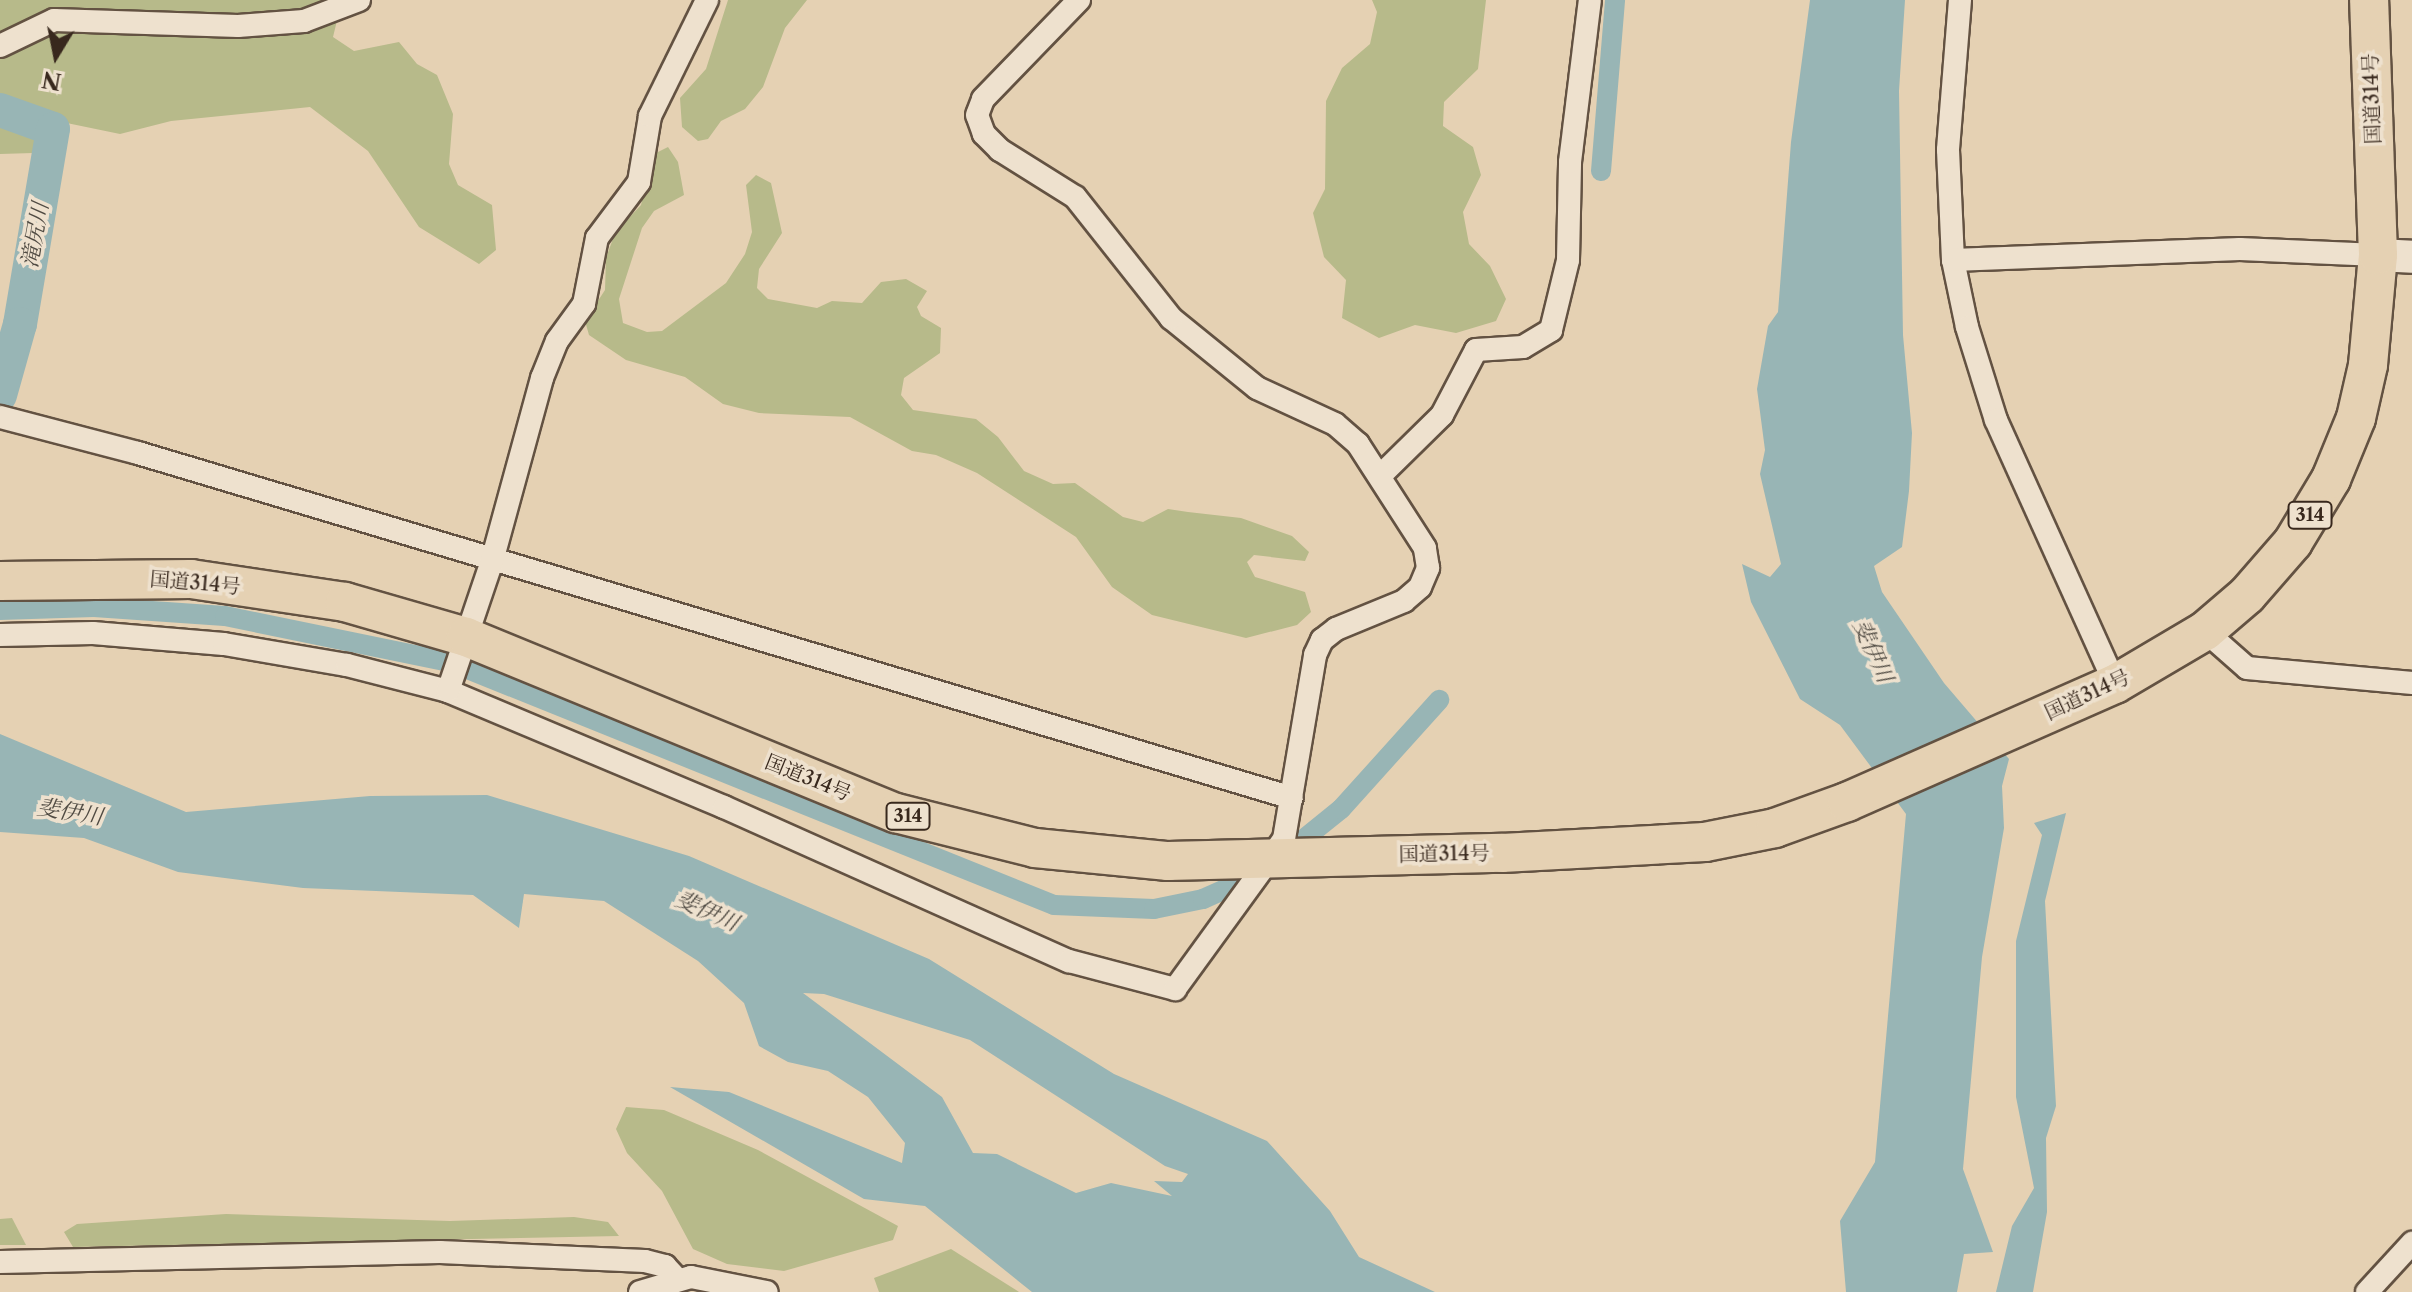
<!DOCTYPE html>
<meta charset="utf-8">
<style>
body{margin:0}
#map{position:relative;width:2412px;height:1292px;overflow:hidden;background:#e5d1b3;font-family:"Libre Caslon Text","Noto Serif JP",serif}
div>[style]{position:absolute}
.green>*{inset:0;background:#b7ba8a}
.water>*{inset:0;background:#98b5b5}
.canal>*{height:20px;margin:-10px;padding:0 10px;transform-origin:10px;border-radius:10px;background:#98b5b5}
.river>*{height:34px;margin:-17px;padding:0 17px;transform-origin:17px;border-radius:17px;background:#98b5b5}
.roads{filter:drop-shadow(2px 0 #635242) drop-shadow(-2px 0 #635242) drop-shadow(0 2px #635242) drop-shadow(0 -2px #635242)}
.minor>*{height:22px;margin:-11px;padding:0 11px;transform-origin:11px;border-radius:11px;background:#eee1ce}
.secondary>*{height:32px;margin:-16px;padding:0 16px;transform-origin:16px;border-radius:16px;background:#eee1ce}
.trunk>*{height:38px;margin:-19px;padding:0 19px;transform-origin:19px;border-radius:19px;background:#e5d1b3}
span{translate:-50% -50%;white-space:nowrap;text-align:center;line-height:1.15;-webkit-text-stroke:7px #eee1ce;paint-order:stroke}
.shield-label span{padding:2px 6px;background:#eee1ce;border:2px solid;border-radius:6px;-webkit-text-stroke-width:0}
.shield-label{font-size:18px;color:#38281d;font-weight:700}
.street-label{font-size:20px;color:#38281d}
.water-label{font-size:22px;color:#504b43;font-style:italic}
.north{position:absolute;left:16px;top:16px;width:80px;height:80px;-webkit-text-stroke:6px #eee1ce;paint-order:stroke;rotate:190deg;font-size:22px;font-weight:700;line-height:32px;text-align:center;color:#38281d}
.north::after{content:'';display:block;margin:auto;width:28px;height:36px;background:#38281d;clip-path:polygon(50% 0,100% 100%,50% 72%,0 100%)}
</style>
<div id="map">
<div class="green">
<div style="clip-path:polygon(0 0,342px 0,333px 37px,354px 51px,399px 42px,417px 64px,437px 75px,453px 114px,449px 164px,458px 185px,492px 205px,496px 250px,479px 264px,419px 227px,368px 151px,310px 107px,171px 121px,120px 134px,57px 121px,33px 153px,0 154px)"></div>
<div style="clip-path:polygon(728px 0,807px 0,785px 28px,763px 87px,745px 109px,721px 121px,708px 139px,698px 141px,682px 127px,680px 98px,706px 69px)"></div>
<div style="clip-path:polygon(1372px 0,1486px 0,1478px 69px,1444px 102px,1443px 126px,1473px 147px,1481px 175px,1463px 212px,1469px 244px,1490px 266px,1506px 299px,1496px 321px,1456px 333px,1415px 325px,1379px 338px,1342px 318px,1346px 280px,1324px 257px,1313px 213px,1325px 189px,1326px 101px,1342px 68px,1370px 44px,1377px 12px)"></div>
<div style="clip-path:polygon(668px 147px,678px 162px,684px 195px,654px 211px,642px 228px,619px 299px,623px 323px,647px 332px,662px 331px,726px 283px,745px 254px,752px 232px,746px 185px,756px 175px,771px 183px,782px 233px,759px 269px,757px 288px,768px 299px,817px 308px,832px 301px,862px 303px,881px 282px,906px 279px,927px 291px,917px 307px,921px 316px,941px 328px,940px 353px,904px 378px,901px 395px,913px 410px,976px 419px,998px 437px,1024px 471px,1053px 484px,1075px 483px,1123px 517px,1143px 522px,1168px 509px,1188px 512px,1241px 518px,1292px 536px,1309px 552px,1305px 561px,1254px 555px,1247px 562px,1255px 577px,1305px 592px,1311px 612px,1297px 625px,1246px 638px,1152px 615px,1112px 587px,1076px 537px,977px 473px,936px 455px,912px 451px,850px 417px,759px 413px,723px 404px,685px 377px,626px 360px,589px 335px,585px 321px,605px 290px,606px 258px,615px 233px,641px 205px,652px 155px)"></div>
<div style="clip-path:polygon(626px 1107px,664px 1110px,758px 1150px,898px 1226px,893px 1240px,784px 1271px,727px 1264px,693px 1249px,662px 1191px,627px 1153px,616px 1129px)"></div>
<div style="clip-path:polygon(226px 1214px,450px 1221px,574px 1217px,608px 1222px,619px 1236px,73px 1247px,64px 1232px,77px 1224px)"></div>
<div style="clip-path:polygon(12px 1218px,26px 1245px,0 1245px,0 1219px)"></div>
<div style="clip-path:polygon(951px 1249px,1019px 1292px,879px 1292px,874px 1278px)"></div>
</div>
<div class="water">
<div style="clip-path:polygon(1810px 0,1905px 0,1899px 91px,1903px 335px,1912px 433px,1909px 491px,1902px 547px,1874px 566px,1882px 592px,1944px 683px,2009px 759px,2002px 786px,2004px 828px,1982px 957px,1963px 1169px,1993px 1252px,1964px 1254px,1957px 1292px,1846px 1292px,1840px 1221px,1875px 1162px,1906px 814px,1840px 725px,1800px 699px,1751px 602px,1742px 564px,1770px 577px,1781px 564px,1760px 474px,1765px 450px,1757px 389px,1768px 326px,1778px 312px,1791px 142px)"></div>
<div style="clip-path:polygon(evenodd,0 734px,186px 812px,370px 796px,487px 795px,689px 856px,929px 959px,1114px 1074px,1267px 1141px,1330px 1211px,1359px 1257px,1435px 1292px,1032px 1292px,925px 1206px,864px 1199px,670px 1087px,729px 1092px,902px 1163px,905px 1143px,868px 1097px,828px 1071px,788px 1062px,759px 1046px,744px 1003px,698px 961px,604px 901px,524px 894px,519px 928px,473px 895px,303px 888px,178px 872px,84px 838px,0 832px,0 734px,803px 993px,824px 994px,970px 1040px,1165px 1166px,1188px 1174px,1182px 1182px,1154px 1181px,1172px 1196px,1111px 1183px,1076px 1193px,997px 1154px,973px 1153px,942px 1097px,803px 993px)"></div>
<div style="clip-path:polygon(2066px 813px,2045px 901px,2056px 1106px,2046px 1138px,2047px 1212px,2033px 1292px,1996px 1292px,2012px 1226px,2034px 1188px,2016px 1097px,2016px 941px,2042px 835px,2034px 823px)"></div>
</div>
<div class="canal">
<div style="left:1601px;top:171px;width:172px;rotate:-85.3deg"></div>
<div style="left:0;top:610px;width:94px;rotate:-1.8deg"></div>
<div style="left:94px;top:607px;width:131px;rotate:3.9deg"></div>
<div style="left:225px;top:616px;width:230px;rotate:11.6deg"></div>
<div style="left:450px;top:662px;width:651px;rotate:21.92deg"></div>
<div style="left:1054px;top:905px;width:100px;rotate:2.3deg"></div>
<div style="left:1154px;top:909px;width:50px;rotate:-11.5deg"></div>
<div style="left:1203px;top:899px;width:37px;rotate:-24deg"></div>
<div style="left:1305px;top:838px;width:46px;rotate:-38.9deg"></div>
<div style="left:1341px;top:809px;width:147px;rotate:-48deg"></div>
</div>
<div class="river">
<div style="left:0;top:110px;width:56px;rotate:19.7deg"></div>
<div style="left:53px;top:129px;width:198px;rotate:99.6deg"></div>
<div style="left:20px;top:324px;width:74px;rotate:105.7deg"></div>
</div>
<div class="roads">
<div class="minor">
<div style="left:1960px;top:0;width:150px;rotate:94.6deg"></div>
<div style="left:1948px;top:150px;width:110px;rotate:87.4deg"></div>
<div style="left:1953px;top:260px;width:68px;rotate:78.2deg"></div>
<div style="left:1967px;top:327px;width:97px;rotate:72.7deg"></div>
<div style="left:1996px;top:420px;width:290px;rotate:65.7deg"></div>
<div style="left:0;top:46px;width:60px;rotate:-25.7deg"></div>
<div style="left:54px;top:20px;width:184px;rotate:1.9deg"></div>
<div style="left:238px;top:26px;width:66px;rotate:-4.3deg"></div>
<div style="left:304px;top:21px;width:59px;rotate:-20.9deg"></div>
<div style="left:1953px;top:260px;width:287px;rotate:-2.2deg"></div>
<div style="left:2240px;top:249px;width:138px;rotate:2.5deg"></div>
<div style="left:0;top:417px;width:143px;rotate:14.6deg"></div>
<div style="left:138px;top:453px;width:1204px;rotate:16.64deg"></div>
<div style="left:1380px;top:476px;width:87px;rotate:-44.5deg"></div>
<div style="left:1442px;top:415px;width:73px;rotate:-62.4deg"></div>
<div style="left:1476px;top:350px;width:47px;rotate:-3.7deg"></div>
<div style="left:1523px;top:347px;width:33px;rotate:-31deg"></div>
<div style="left:1551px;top:330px;width:72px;rotate:-76.3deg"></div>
<div style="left:1568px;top:260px;width:98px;rotate:-88.8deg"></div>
<div style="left:1570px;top:162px;width:163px;rotate:-83deg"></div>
<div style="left:2205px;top:631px;width:56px;rotate:41.4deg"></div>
<div style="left:2247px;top:668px;width:166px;rotate:5.2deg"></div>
<div style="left:0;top:635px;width:93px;rotate:-1.2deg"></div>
<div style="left:93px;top:633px;width:131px;rotate:4.8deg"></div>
<div style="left:224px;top:644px;width:125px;rotate:9.7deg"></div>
<div style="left:347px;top:665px;width:104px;rotate:14.4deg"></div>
<div style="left:448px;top:691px;width:299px;rotate:22.8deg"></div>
<div style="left:724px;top:807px;width:378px;rotate:24.1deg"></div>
<div style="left:1069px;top:961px;width:110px;rotate:14.8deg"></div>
<div style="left:1175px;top:989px;width:185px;rotate:-54deg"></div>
<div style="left:1284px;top:839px;width:187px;rotate:-80.4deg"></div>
<div style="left:1315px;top:655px;width:17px;rotate:-65deg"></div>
<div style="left:1322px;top:640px;width:18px;rotate:-38deg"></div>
<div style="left:1336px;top:629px;width:74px;rotate:-22.4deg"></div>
<div style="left:1404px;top:601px;width:21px;rotate:-41deg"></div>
<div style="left:1420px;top:587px;width:21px;rotate:-67deg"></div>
<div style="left:1428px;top:568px;width:20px;rotate:-99deg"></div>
<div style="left:1425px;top:548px;width:124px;rotate:-122.8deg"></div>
<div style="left:1358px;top:444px;width:30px;rotate:-139deg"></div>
<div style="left:1335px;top:424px;width:86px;rotate:-155.2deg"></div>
<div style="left:1257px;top:388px;width:111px;rotate:-140.9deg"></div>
<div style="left:1171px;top:318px;width:154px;rotate:-128.4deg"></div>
<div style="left:1075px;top:197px;width:89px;rotate:-147.9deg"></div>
<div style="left:1000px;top:150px;width:23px;rotate:-135deg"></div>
<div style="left:984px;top:134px;width:20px;rotate:-110deg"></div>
<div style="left:977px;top:115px;width:17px;rotate:-69deg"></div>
<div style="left:983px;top:99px;width:138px;rotate:-45.9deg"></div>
<div style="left:448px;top:691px;width:137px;rotate:-71.3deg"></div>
<div style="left:492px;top:561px;width:190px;rotate:-74.7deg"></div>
<div style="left:542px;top:378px;width:40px;rotate:-68deg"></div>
<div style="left:557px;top:341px;width:46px;rotate:-53.9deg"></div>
<div style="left:584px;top:304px;width:67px;rotate:-78.9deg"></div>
<div style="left:597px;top:238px;width:70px;rotate:-53.1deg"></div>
<div style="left:639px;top:182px;width:67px;rotate:-80.5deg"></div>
<div style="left:650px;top:116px;width:129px;rotate:-63.8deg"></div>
<div style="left:0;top:1262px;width:440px;rotate:-1.3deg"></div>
<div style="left:440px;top:1252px;width:205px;rotate:2.5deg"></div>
<div style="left:645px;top:1261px;width:21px;rotate:14deg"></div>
<div style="left:665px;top:1266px;width:16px;rotate:47deg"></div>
<div style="left:640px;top:1292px;width:53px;rotate:-16.4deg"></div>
<div style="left:691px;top:1277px;width:77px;rotate:11.2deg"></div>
<div style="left:2367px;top:1292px;width:67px;rotate:-47.4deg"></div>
</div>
<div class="secondary">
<div style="left:2378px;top:255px;width:34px;rotate:3deg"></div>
</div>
<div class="trunk">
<div style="left:0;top:581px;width:191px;rotate:-0.6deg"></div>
<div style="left:191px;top:579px;width:156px;rotate:8.5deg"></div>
<div style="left:345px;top:602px;width:126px;rotate:16.1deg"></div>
<div style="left:466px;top:637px;width:465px;rotate:22.3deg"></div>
<div style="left:896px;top:813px;width:143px;rotate:14.1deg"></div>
<div style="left:1035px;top:848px;width:134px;rotate:5.6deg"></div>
<div style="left:1168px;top:861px;width:334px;rotate:-1.4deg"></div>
<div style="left:1502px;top:853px;width:203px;rotate:-3.1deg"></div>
<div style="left:1705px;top:842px;width:71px;rotate:-11.3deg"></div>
<div style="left:1775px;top:828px;width:77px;rotate:-19.9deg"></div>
<div style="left:1847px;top:802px;width:293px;rotate:-23.8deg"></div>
<div style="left:2115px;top:684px;width:104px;rotate:-30.5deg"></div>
<div style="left:2205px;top:631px;width:55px;rotate:-40.6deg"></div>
<div style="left:2247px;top:595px;width:70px;rotate:-49deg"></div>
<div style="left:2293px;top:542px;width:74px;rotate:-58.9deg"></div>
<div style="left:2331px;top:479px;width:66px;rotate:-67.7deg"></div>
<div style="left:2356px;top:418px;width:54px;rotate:-77.2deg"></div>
<div style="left:2368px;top:365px;width:110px;rotate:-84.8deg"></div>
<div style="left:2378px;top:255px;width:255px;rotate:-92deg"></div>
</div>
</div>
<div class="shield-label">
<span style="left:2310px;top:515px">314</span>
<span style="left:908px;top:816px">314</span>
</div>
<div class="street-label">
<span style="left:2372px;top:99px;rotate:-92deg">国道314号</span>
<span style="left:195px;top:583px;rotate:5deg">国道314号</span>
<span style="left:2087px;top:695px;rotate:-25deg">国道314号</span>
<span style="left:808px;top:778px;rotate:22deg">国道314号</span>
<span style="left:1444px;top:854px;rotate:-1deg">国道314号</span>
</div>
<div class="water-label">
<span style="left:35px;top:235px;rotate:-80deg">滝尻川</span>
<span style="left:1873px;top:651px;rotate:66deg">斐伊川</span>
<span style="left:70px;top:812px;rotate:9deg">斐伊川</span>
<span style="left:707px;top:911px;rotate:24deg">斐伊川</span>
</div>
<div class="north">N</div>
</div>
